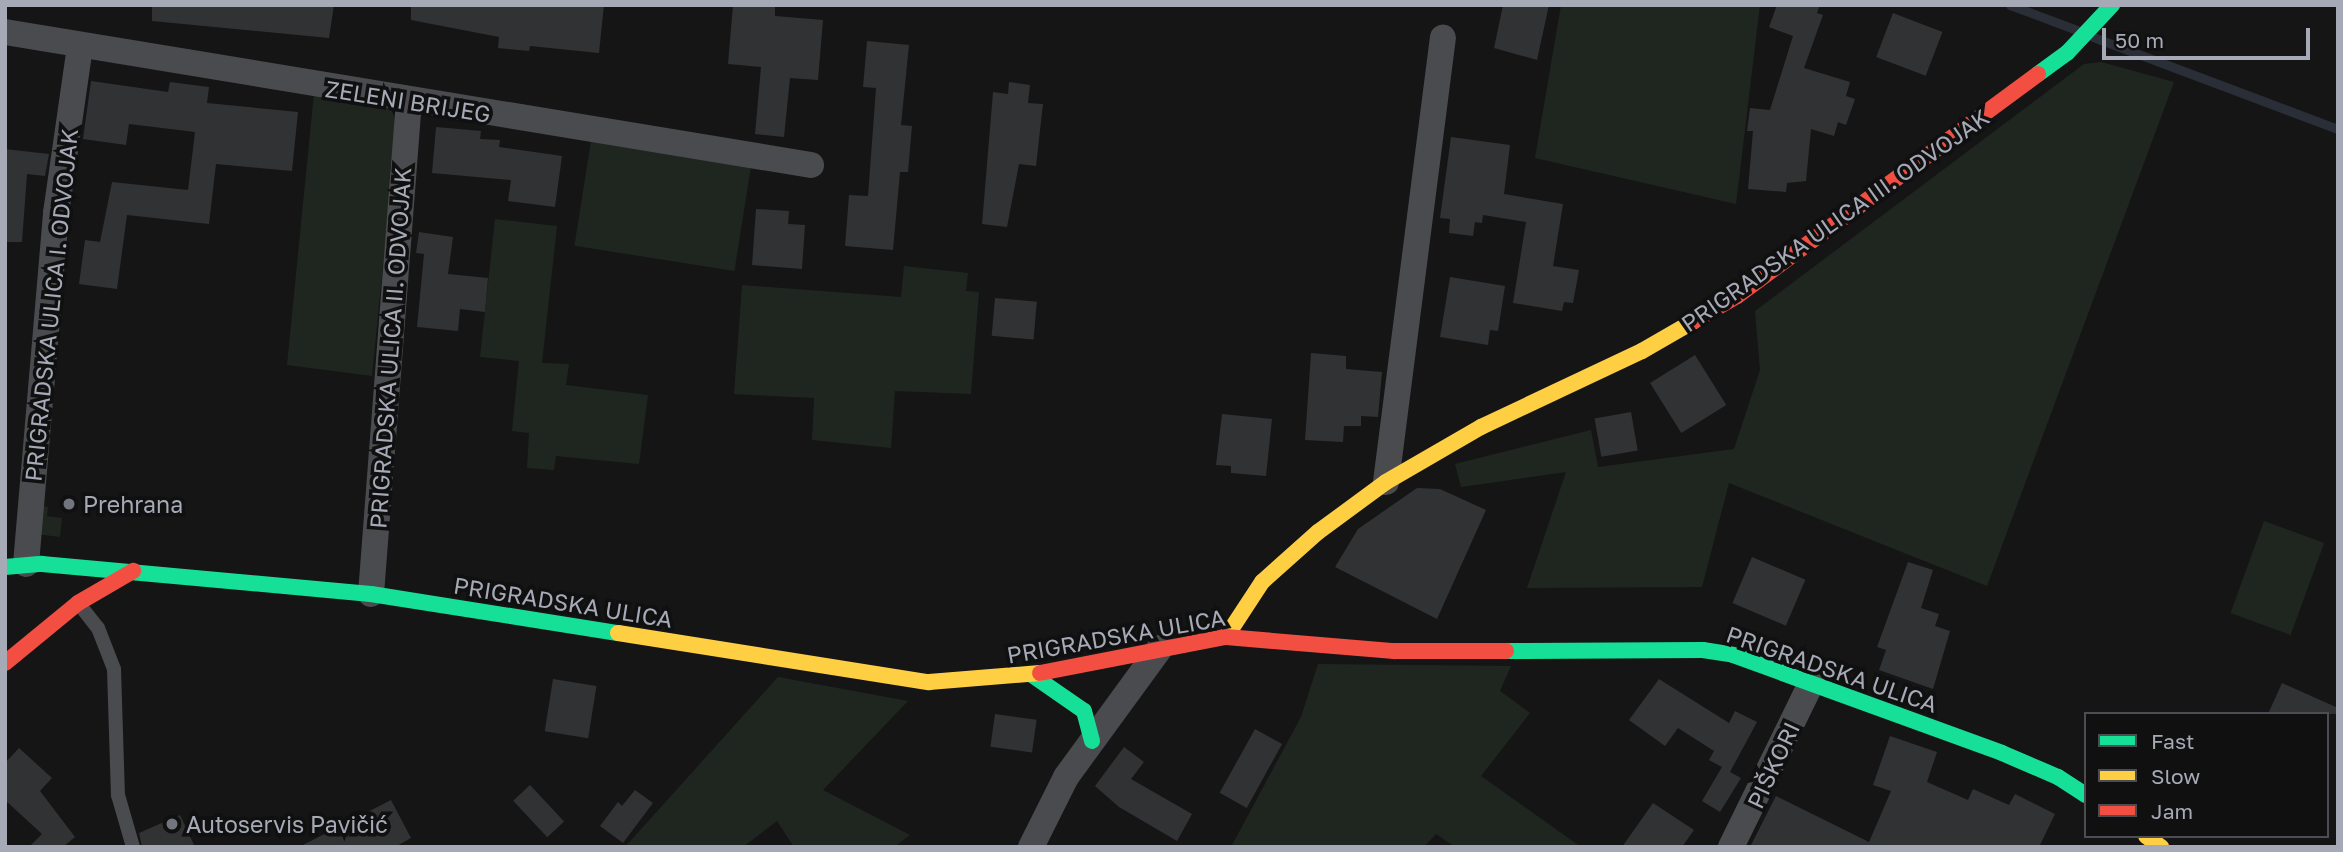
<!DOCTYPE html>
<meta charset="utf-8">
<style>
body{margin:0}
#map{position:relative;width:2343px;height:852px;overflow:hidden;background:#151516;font-family:"Golos Text",sans-serif}
div>[style]{position:absolute}
.green>*{inset:0;background:#1f2620;transform-origin:0 0}
.stream>*{height:9px;margin:-4.5px;padding:0 4.5px;transform-origin:4.5px;border-radius:4.5px;background:#292e37}
.building>*{inset:0;background:#313234;transform-origin:0 0}
.lane>*{height:14px;margin:-7px;padding:0 7px;transform-origin:7px;border-radius:7px;background:#4a4b4e}
.street>*{height:26px;margin:-13px;padding:0 13px;transform-origin:13px;border-radius:13px;background:#4a4b4e}
.fast>*{height:16px;margin:-8px;padding:0 8px;transform-origin:8px;border-radius:8px;background:#16e098}
.slow>*{height:16px;margin:-8px;padding:0 8px;transform-origin:8px;border-radius:8px;background:#ffcf43}
.jam>*{height:16px;margin:-8px;padding:0 8px;transform-origin:8px;border-radius:8px;background:#f24e42}
.dots>*{width:19px;height:19px;translate:-50% -50%;box-sizing:border-box;border:4px solid #101011;border-radius:50%}
span{translate:-50% -50%;white-space:nowrap;text-align:center;line-height:1.15;-webkit-text-stroke:7px #101011;paint-order:stroke}
.street-label{font-size:23px;color:#a6a9b6}
.poi-label{font-size:23px;color:#a6a9b6}
.left{translate:0 -50%;text-align:left}
.frame{position:absolute;inset:0;border:7px solid #a6a9b6;pointer-events:none}
.legend{position:absolute;left:2084px;top:712px;width:245px;height:126px;box-sizing:border-box;background:#101011;border:2px solid #4c4d53;margin:0;padding:9px 12px;list-style:none;font-size:21px;color:#a6a9b6}
.legend li{display:flex;align-items:center;gap:14px;height:35px}
.legend b{width:35px;border:2px solid #4c4d53}
.scale{position:absolute;left:2102px;top:28px;width:208px;height:32px;box-sizing:border-box;border:4px solid #a6a9b6;border-top:0;padding-left:9px;font-size:21px;line-height:24px;white-space:nowrap;color:#a6a9b6;-webkit-text-stroke:5px #101011;paint-order:stroke}
</style>
<div id="map">
<div class="green">
<div style="clip-path:polygon(1561px 5px,1760px 5px,1736px 204px,1535px 158px)"></div>
<div style="clip-path:polygon(2101px 62px,2174px 82px,1987px 586px,1729px 483px,1702px 587px,1527px 588px,1566px 472px,1461px 487px,1455px 464px,1591px 430px,1598px 467px,1734px 449px,1760px 370px,1755px 311px,2084px 64px)"></div>
<div style="clip-path:polygon(314px 93px,393px 110px,396px 133px,372px 376px,287px 365px)"></div>
<div style="left:591px;top:141px;width:162px;height:106px;rotate:9deg"></div>
<div style="clip-path:polygon(495px 219px,557px 226px,542px 363px,569px 364px,566px 385px,648px 395px,639px 464px,556px 456px,554px 470px,527px 468px,529px 433px,512px 431px,519px 361px,480px 357px)"></div>
<div style="clip-path:polygon(904px 266px,968px 273px,966px 291px,979px 292px,971px 394px,895px 391px,891px 448px,812px 440px,814px 398px,734px 394px,742px 285px,901px 297px)"></div>
<div style="clip-path:polygon(40px 505px,48px 507px,47px 516px,62px 518px,60px 537px,36px 534px)"></div>
<div style="left:2264px;top:521px;width:64px;height:98px;rotate:20deg"></div>
<div style="clip-path:polygon(1318px 664px,1511px 666px,1500px 691px,1530px 713px,1481px 776px,1581px 847px,1455px 847px,1436px 834px,1424px 847px,1231px 847px,1301px 717px)"></div>
<div style="clip-path:polygon(778px 677px,908px 701px,823px 790px,910px 835px,894px 847px,794px 847px,777px 821px,743px 847px,625px 847px)"></div>
</div>
<div class="stream">
<div style="left:2010px;top:5px;width:72px;rotate:20.5deg"></div>
<div style="left:2093px;top:37px;width:262px;rotate:20.6deg"></div>
</div>
<div class="building">
<div style="clip-path:polygon(152px 5px,334px 5px,329px 38px,152px 21px)"></div>
<div style="clip-path:polygon(411px 5px,604px 5px,599px 53px,530px 46px,529px 51px,498px 48px,499px 37px,411px 20px)"></div>
<div style="clip-path:polygon(733px 5px,775px 7px,775px 16px,823px 20px,818px 80px,790px 78px,784px 137px,755px 134px,761px 67px,728px 64px)"></div>
<div style="clip-path:polygon(1503px 5px,1549px 5px,1537px 60px,1494px 48px)"></div>
<div style="clip-path:polygon(1777px 5px,1820px 5px,1817px 13px,1823px 15px,1804px 68px,1850px 82px,1846px 96px,1855px 99px,1846px 125px,1838px 122px,1834px 136px,1811px 129px,1806px 181px,1787px 183px,1786px 192px,1748px 189px,1753px 131px,1747px 131px,1750px 108px,1770px 110px,1793px 36px,1769px 27px)"></div>
<div style="left:1893px;top:13px;width:53px;height:47px;rotate:21deg"></div>
<div style="clip-path:polygon(867px 41px,909px 45px,901px 125px,912px 126px,908px 172px,900px 172px,893px 250px,845px 246px,849px 195px,868px 196px,876px 88px,863px 87px)"></div>
<div style="clip-path:polygon(91px 81px,168px 92px,170px 82px,209px 87px,207px 103px,298px 112px,292px 171px,216px 164px,209px 224px,127px 215px,117px 289px,79px 284px,85px 240px,100px 242px,112px 182px,188px 190px,195px 132px,129px 124px,126px 145px,83px 139px)"></div>
<div style="clip-path:polygon(1009px 82px,1030px 85px,1028px 103px,1043px 104px,1036px 166px,1019px 164px,1007px 227px,982px 224px,993px 92px,1008px 94px)"></div>
<div style="clip-path:polygon(436px 127px,481px 131px,480px 139px,500px 140px,499px 147px,562px 156px,555px 207px,508px 201px,511px 180px,432px 173px)"></div>
<div style="clip-path:polygon(1451px 137px,1510px 145px,1504px 194px,1563px 204px,1553px 266px,1579px 270px,1573px 303px,1564px 302px,1562px 311px,1513px 303px,1526px 222px,1483px 215px,1482px 223px,1475px 222px,1473px 236px,1449px 233px,1450px 219px,1440px 218px)"></div>
<div style="clip-path:polygon(5px 149px,49px 154px,45px 176px,27px 174px,22px 242px,5px 242px)"></div>
<div style="clip-path:polygon(756px 209px,789px 211px,788px 224px,805px 225px,802px 269px,752px 265px)"></div>
<div style="clip-path:polygon(419px 232px,453px 237px,448px 274px,488px 278px,485px 312px,460px 309px,458px 331px,417px 327px,424px 254px,416px 253px)"></div>
<div style="clip-path:polygon(1450px 277px,1505px 286px,1498px 331px,1490px 330px,1488px 345px,1440px 337px)"></div>
<div style="left:995px;top:298px;width:42px;height:38px;rotate:5deg"></div>
<div style="clip-path:polygon(1311px 353px,1346px 356px,1346px 369px,1382px 372px,1378px 417px,1361px 416px,1361px 426px,1344px 426px,1343px 442px,1305px 440px)"></div>
<div style="left:1695px;top:355px;width:59px;height:53px;rotate:58deg"></div>
<div style="left:1631px;top:412px;width:39px;height:37px;rotate:80deg"></div>
<div style="clip-path:polygon(1222px 414px,1272px 419px,1266px 476px,1231px 473px,1231px 466px,1216px 465px)"></div>
<div style="clip-path:polygon(1417px 488px,1440px 489px,1486px 510px,1437px 619px,1335px 567px,1358px 529px)"></div>
<div style="left:1752px;top:557px;width:58px;height:50px;rotate:23deg"></div>
<div style="clip-path:polygon(1908px 562px,1933px 570px,1921px 608px,1939px 614px,1935px 626px,1950px 631px,1933px 689px,1879px 670px,1886px 650px,1877px 647px)"></div>
<div style="left:553px;top:679px;width:44px;height:53px;rotate:9deg"></div>
<div style="clip-path:polygon(1659px 679px,1729px 723px,1735px 711px,1757px 722px,1730px 772px,1741px 778px,1720px 812px,1702px 801px,1722px 767px,1709px 760px,1714px 751px,1678px 728px,1665px 746px,1629px 720px)"></div>
<div style="clip-path:polygon(2282px 683px,2338px 708px,2338px 714px,2268px 714px)"></div>
<div style="left:995px;top:714px;width:42px;height:33px;rotate:8deg"></div>
<div style="left:1255px;top:729px;width:31px;height:73px;rotate:29deg"></div>
<div style="clip-path:polygon(1890px 736px,1937px 752px,1927px 782px,1968px 800px,1973px 789px,2009px 805px,2015px 794px,2055px 814px,2039px 847px,1750px 847px,1776px 796px,1869px 842px,1891px 791px,1873px 785px)"></div>
<div style="clip-path:polygon(1124px 747px,1144px 762px,1131px 779px,1192px 814px,1177px 841px,1119px 807px,1095px 786px)"></div>
<div style="clip-path:polygon(19px 748px,52px 778px,40px 791px,75px 837px,63px 847px,29px 847px,42px 834px,5px 800px,5px 763px)"></div>
<div style="left:530px;top:785px;width:50px;height:23px;rotate:47deg"></div>
<div style="clip-path:polygon(635px 790px,653px 803px,623px 843px,600px 826px,618px 802px,622px 806px)"></div>
<div style="clip-path:polygon(391px 800px,411px 838px,395px 847px,299px 847px)"></div>
<div style="clip-path:polygon(1653px 803px,1694px 830px,1682px 847px,1622px 847px)"></div>
<div style="clip-path:polygon(180px 815px,195px 847px,142px 847px,139px 833px)"></div>
</div>
<div class="lane">
<div style="left:79px;top:604px;width:31px;rotate:52deg"></div>
<div style="left:98px;top:628px;width:44px;rotate:68.7deg"></div>
<div style="left:114px;top:669px;width:126px;rotate:88.2deg"></div>
<div style="left:118px;top:795px;width:54px;rotate:73.9deg"></div>
</div>
<div class="street">
<div style="left:5px;top:32px;width:817px;rotate:9.37deg"></div>
<div style="left:1386px;top:482px;width:448px;rotate:-82.7deg"></div>
<div style="left:26px;top:564px;width:352px;rotate:-85.1deg"></div>
<div style="left:56px;top:213px;width:168px;rotate:-81.8deg"></div>
<div style="left:371px;top:594px;width:493px;rotate:-85.6deg"></div>
<div style="left:1031px;top:847px;width:78px;rotate:-63.4deg"></div>
<div style="left:1066px;top:777px;width:160px;rotate:-53.9deg"></div>
<div style="left:1731px;top:847px;width:184px;rotate:-63.9deg"></div>
</div>
<div class="fast">
<div style="left:2038px;top:74px;width:36px;rotate:-36deg"></div>
<div style="left:2067px;top:53px;width:66px;rotate:-46.8deg"></div>
<div style="left:5px;top:567px;width:37px;rotate:-5deg"></div>
<div style="left:42px;top:564px;width:330px;rotate:5.2deg"></div>
<div style="left:371px;top:594px;width:250px;rotate:9deg"></div>
<div style="left:1506px;top:651px;width:197px;rotate:-0.3deg"></div>
<div style="left:1703px;top:650px;width:30px;rotate:9deg"></div>
<div style="left:1733px;top:655px;width:286px;rotate:20deg"></div>
<div style="left:2002px;top:753px;width:61px;rotate:23.2deg"></div>
<div style="left:2058px;top:777px;width:33px;rotate:33deg"></div>
<div style="left:1032px;top:675px;width:63px;rotate:34.7deg"></div>
<div style="left:1084px;top:711px;width:31px;rotate:75deg"></div>
</div>
<div class="slow">
<div style="left:618px;top:633px;width:315px;rotate:9deg"></div>
<div style="left:929px;top:682px;width:111px;rotate:-4.6deg"></div>
<div style="left:1226px;top:637px;width:66px;rotate:-56.8deg"></div>
<div style="left:1262px;top:582px;width:75px;rotate:-41.8deg"></div>
<div style="left:1318px;top:532px;width:84px;rotate:-36.3deg"></div>
<div style="left:1386px;top:482px;width:110px;rotate:-30.1deg"></div>
<div style="left:1481px;top:427px;width:178px;rotate:-25.3deg"></div>
<div style="left:1642px;top:351px;width:60px;rotate:-30deg"></div>
<div style="left:2146px;top:836px;width:19px;rotate:36deg"></div>
</div>
<div class="jam">
<div style="left:1694px;top:321px;width:50px;rotate:-30.2deg"></div>
<div style="left:1737px;top:296px;width:374px;rotate:-36.4deg"></div>
<div style="left:5px;top:663px;width:94px;rotate:-39.4deg"></div>
<div style="left:78px;top:603px;width:64px;rotate:-30.2deg"></div>
<div style="left:1040px;top:673px;width:189px;rotate:-11deg"></div>
<div style="left:1226px;top:637px;width:169px;rotate:4.8deg"></div>
<div style="left:1394px;top:651px;width:112px"></div>
</div>
<div class="dots">
<div style="left:69px;top:504px;background:#73757e"></div>
<div style="left:172px;top:824px;background:#73757e"></div>
</div>
<div class="street-label">
<span style="left:408px;top:101px;rotate:9deg">ZELENI BRIJEG</span>
<span style="left:1835px;top:220px;rotate:-35deg">PRIGRADSKA ULICA III. ODVOJAK</span>
<span style="left:51px;top:305px;rotate:-84deg">PRIGRADSKA ULICA I. ODVOJAK</span>
<span style="left:390px;top:348px;rotate:-86deg">PRIGRADSKA ULICA II. ODVOJAK</span>
<span style="left:563px;top:602px;rotate:9deg">PRIGRADSKA ULICA</span>
<span style="left:1116px;top:636px;rotate:-10deg">PRIGRADSKA ULICA</span>
<span style="left:1832px;top:669px;rotate:19deg">PRIGRADSKA ULICA</span>
<span style="left:1773px;top:765px;rotate:-65deg">PIŠKORI</span>
</div>
<div class="poi-label">
<span class="left" style="left:83px;top:504px">Prehrana</span>
<span class="left" style="left:186px;top:824px">Autoservis Pavičić</span>
</div>
<div class="frame"></div>
<ul class="legend">
<li><b style="height:9px;background:#16e098"></b>Fast</li>
<li><b style="height:9px;background:#ffcf43"></b>Slow</li>
<li><b style="height:9px;background:#f24e42"></b>Jam</li>
</ul>
<div class="scale">50 m</div>
</div>
